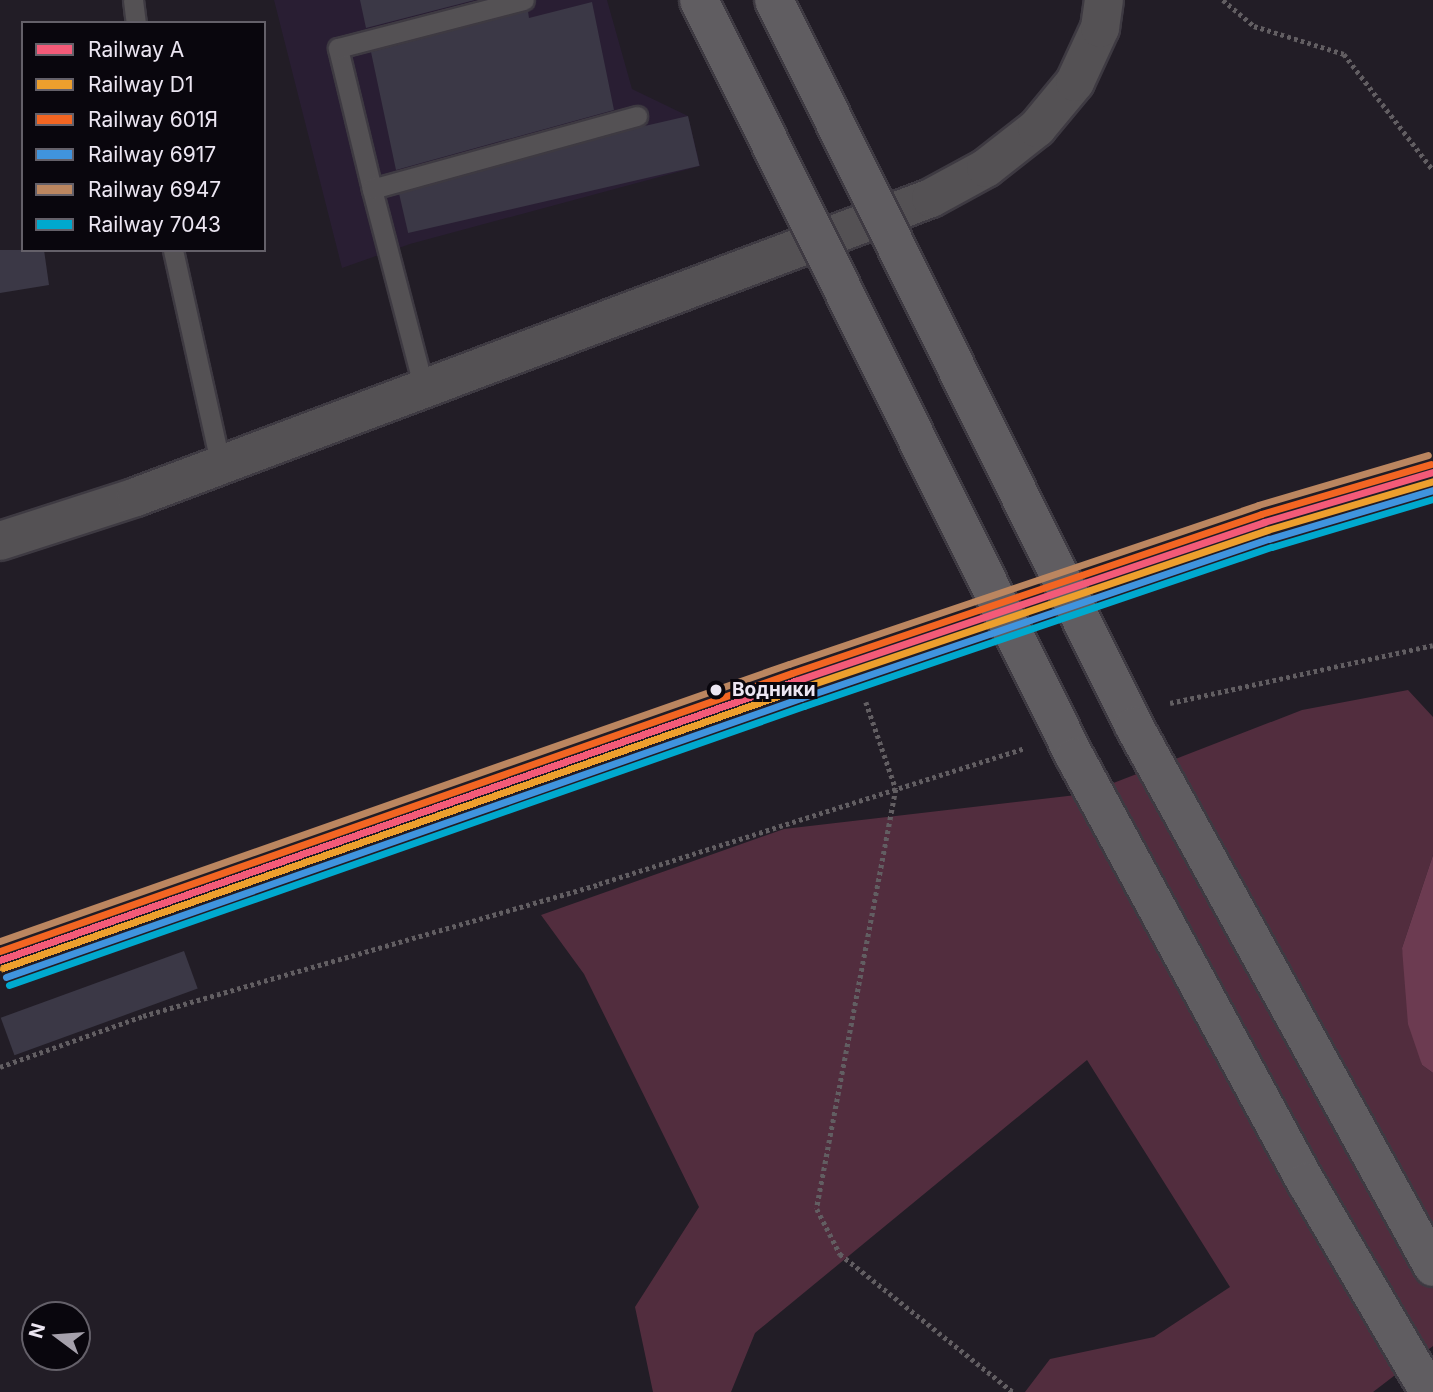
<!DOCTYPE html>
<meta charset="utf-8">
<style>
body{margin:0}
#map{position:relative;width:1433px;height:1392px;overflow:hidden;background:#221d26;font-family:Inter,sans-serif}
div>[style]{position:absolute}
.built>*{inset:0;background:#291e33}
.green>*{inset:0;background:#522d3e}
.forest>*{inset:0;background:#6c3b51}
.building>*{inset:0;background:#3b3846;transform-origin:0 0}
.path>*{height:4.5px;margin-top:-2.25px;transform-origin:0;background:repeating-linear-gradient(90deg,#625e62 0 3.5px,transparent 0 7px)}
.roads{filter:drop-shadow(2px 0 #3e3a42) drop-shadow(-2px 0 #3e3a42) drop-shadow(0 2px #3e3a42) drop-shadow(0 -2px #3e3a42)}
.lane>*{height:19px;margin:-9.5px;padding:0 9.5px;transform-origin:9.5px;border-radius:9.5px;background:#545154}
.street>*{height:38px;margin:-19px;padding:0 19px;transform-origin:19px;border-radius:19px;background:#545154}
.bridges{filter:drop-shadow(2px 0 #3e3a42) drop-shadow(-2px 0 #3e3a42) drop-shadow(0 2px #3e3a42) drop-shadow(0 -2px #3e3a42)}
.secondary-bridge>*{height:38px;margin:-19px;padding:0 19px;transform-origin:19px;border-radius:19px;background:#605d61}
.rail-1>*{height:7px;margin:-3.5px;padding:0 3.5px;transform-origin:3.5px;border-radius:3.5px;background:#f35a78}
.rail-2>*{height:7px;margin:-3.5px;padding:0 3.5px;transform-origin:3.5px;border-radius:3.5px;background:#ed9f2d}
.rail-3>*{height:7px;margin:-3.5px;padding:0 3.5px;transform-origin:3.5px;border-radius:3.5px;background:#f26522}
.rail-4>*{height:7px;margin:-3.5px;padding:0 3.5px;transform-origin:3.5px;border-radius:3.5px;background:#4094de}
.rail-5>*{height:7px;margin:-3.5px;padding:0 3.5px;transform-origin:3.5px;border-radius:3.5px;background:#bb8660}
.rail-6>*{height:7px;margin:-3.5px;padding:0 3.5px;transform-origin:3.5px;border-radius:3.5px;background:#00a9ce}
.dots>*{width:19px;height:19px;translate:-50% -50%;box-sizing:border-box;border:4px solid #09060d;border-radius:50%}
span{translate:-50% -50%;white-space:nowrap;text-align:center;line-height:1.15;-webkit-text-stroke:6px #09060d;paint-order:stroke}
.stop-label{font-size:19px;color:#ece6f2;font-weight:700}
.left{translate:0 -50%;text-align:left}
.legend{position:absolute;left:21px;top:21px;width:245px;height:231px;box-sizing:border-box;background:#09060d;border:2px solid #646069;margin:0;padding:9px 12px;list-style:none;font-size:21px;color:#ece6f2}
.legend li{display:flex;align-items:center;gap:14px;height:35px}
.legend b{width:35px;border:2px solid #646069}
.north{position:absolute;left:21px;top:1301px;width:70px;height:70px;box-sizing:border-box;background:#09060d;border:2px solid #646069;border-radius:50%;rotate:286deg;font-size:19px;font-weight:700;line-height:28px;text-align:center;color:#ece6f2}
.north::after{content:'';display:block;margin:auto;width:24px;height:32px;background:#a5a0ab;clip-path:polygon(50% 0,100% 100%,50% 72%,0 100%)}
</style>
<div id="map">
<div class="built">
<div style="clip-path:polygon(274px 0,607px 0,632px 89px,688px 116px,700px 166px,410px 244px,342px 268px)"></div>
</div>
<div class="green">
<div style="clip-path:polygon(1408px 690px,1433px 717px,1433px 855px,1402px 948px,1422px 1065px,1433px 1073px,1433px 1346px,1373px 1392px,1025px 1392px,1050px 1359px,1154px 1337px,1230px 1287px,1087px 1060px,755px 1333px,731px 1392px,653px 1392px,635px 1307px,699px 1207px,584px 974px,541px 915px,784px 829px,1085px 794px,1302px 710px)"></div>
</div>
<div class="forest">
<div style="clip-path:polygon(1433px 855px,1433px 1073px,1422px 1065px,1408px 1024px,1402px 948px)"></div>
</div>
<div class="building">
<div style="clip-path:polygon(360px 0,475px 0,366px 28px)"></div>
<div style="clip-path:polygon(592px 2px,614px 110px,396px 170px,371px 52px,528px 11px,529px 18px)"></div>
<div style="left:688px;top:116px;width:51px;height:299px;rotate:77deg"></div>
<div style="clip-path:polygon(0 250px,44px 250px,49px 285px,0 293px)"></div>
<div style="left:184px;top:951px;width:40px;height:195px;rotate:70deg"></div>
</div>
<div class="path">
<div style="left:1223px;top:0;width:40px;rotate:40deg"></div>
<div style="left:1254px;top:26px;width:94px;rotate:17.3deg"></div>
<div style="left:1344px;top:54px;width:146px;rotate:52.5deg"></div>
<div style="left:866px;top:702px;width:92px;rotate:71deg"></div>
<div style="left:896px;top:789px;width:427px;rotate:100.7deg"></div>
<div style="left:817px;top:1209px;width:51px;rotate:62.9deg"></div>
<div style="left:840px;top:1254px;width:221px;rotate:38.6deg"></div>
<div style="left:1170px;top:703px;width:269px;rotate:-12.4deg"></div>
<div style="left:0;top:1067px;width:152px;rotate:-19.6deg"></div>
<div style="left:143px;top:1016px;width:475px;rotate:-16.1deg"></div>
<div style="left:599px;top:884px;width:447px;rotate:-17.7deg"></div>
</div>
<div class="roads">
<div class="lane">
<div style="left:133px;top:0;width:23px;rotate:83deg"></div>
<div style="left:372px;top:189px;width:145px;rotate:-103.6deg"></div>
<div style="left:338px;top:48px;width:192px;rotate:-14.5deg"></div>
<div style="left:173px;top:250px;width:221px;rotate:77.5deg"></div>
<div style="left:424px;top:389px;width:207px;rotate:-104.6deg"></div>
<div style="left:372px;top:189px;width:275px;rotate:-15.4deg"></div>
</div>
<div class="street">
<div style="left:0;top:541px;width:143px;rotate:-17.9deg"></div>
<div style="left:136px;top:497px;width:849px;rotate:-20.61deg"></div>
<div style="left:931px;top:198px;width:63px;rotate:-28.6deg"></div>
<div style="left:986px;top:168px;width:65px;rotate:-38.1deg"></div>
<div style="left:1037px;top:128px;width:60px;rotate:-50.4deg"></div>
<div style="left:1075px;top:82px;width:60px;rotate:-65.2deg"></div>
<div style="left:1100px;top:28px;width:28px;rotate:-82deg"></div>
</div>
</div>
<div class="bridges">
<div class="secondary-bridge">
<div style="left:699px;top:0;width:845px;rotate:63.59deg"></div>
<div style="left:1075px;top:757px;width:484px;rotate:61.5deg"></div>
<div style="left:1306px;top:1182px;width:243px;rotate:59.6deg"></div>
<div style="left:774px;top:0;width:810px;rotate:63.62deg"></div>
<div style="left:1134px;top:726px;width:618px;rotate:61.07deg"></div>
</div>
</div>
<div class="rail-1">
<div style="left:0;top:960px;width:843px;rotate:-19.34deg"></div>
<div style="left:795px;top:681px;width:495px;rotate:-18.7deg"></div>
<div style="left:1264px;top:522px;width:176px;rotate:-16.5deg"></div>
</div>
<div class="rail-2">
<div style="left:3px;top:968px;width:843px;rotate:-19.34deg"></div>
<div style="left:798px;top:689px;width:495px;rotate:-18.7deg"></div>
<div style="left:1267px;top:530px;width:173px;rotate:-16.4deg"></div>
</div>
<div class="rail-3">
<div style="left:0;top:951px;width:839px;rotate:-19.34deg"></div>
<div style="left:792px;top:673px;width:495px;rotate:-18.7deg"></div>
<div style="left:1261px;top:514px;width:177px;rotate:-16.4deg"></div>
</div>
<div class="rail-4">
<div style="left:6px;top:977px;width:843px;rotate:-19.34deg"></div>
<div style="left:801px;top:698px;width:494px;rotate:-18.8deg"></div>
<div style="left:1269px;top:539px;width:171px;rotate:-16.6deg"></div>
</div>
<div class="rail-5">
<div style="left:0;top:941px;width:836px;rotate:-19.35deg"></div>
<div style="left:789px;top:664px;width:495px;rotate:-18.7deg"></div>
<div style="left:1258px;top:505px;width:177px;rotate:-16.4deg"></div>
</div>
<div class="rail-6">
<div style="left:9px;top:985px;width:843px;rotate:-19.34deg"></div>
<div style="left:804px;top:706px;width:494px;rotate:-18.8deg"></div>
<div style="left:1272px;top:547px;width:168px;rotate:-16.6deg"></div>
</div>
<div class="dots">
<div style="left:716px;top:690px;background:#ece6f2"></div>
</div>
<div class="stop-label">
<span class="left" style="left:732px;top:690px">Водники</span>
</div>
<ul class="legend">
<li><b style="height:9px;background:#f35a78"></b>Railway A</li>
<li><b style="height:9px;background:#ed9f2d"></b>Railway D1</li>
<li><b style="height:9px;background:#f26522"></b>Railway 601Я</li>
<li><b style="height:9px;background:#4094de"></b>Railway 6917</li>
<li><b style="height:9px;background:#bb8660"></b>Railway 6947</li>
<li><b style="height:9px;background:#00a9ce"></b>Railway 7043</li>
</ul>
<div class="north">N</div>
</div>
